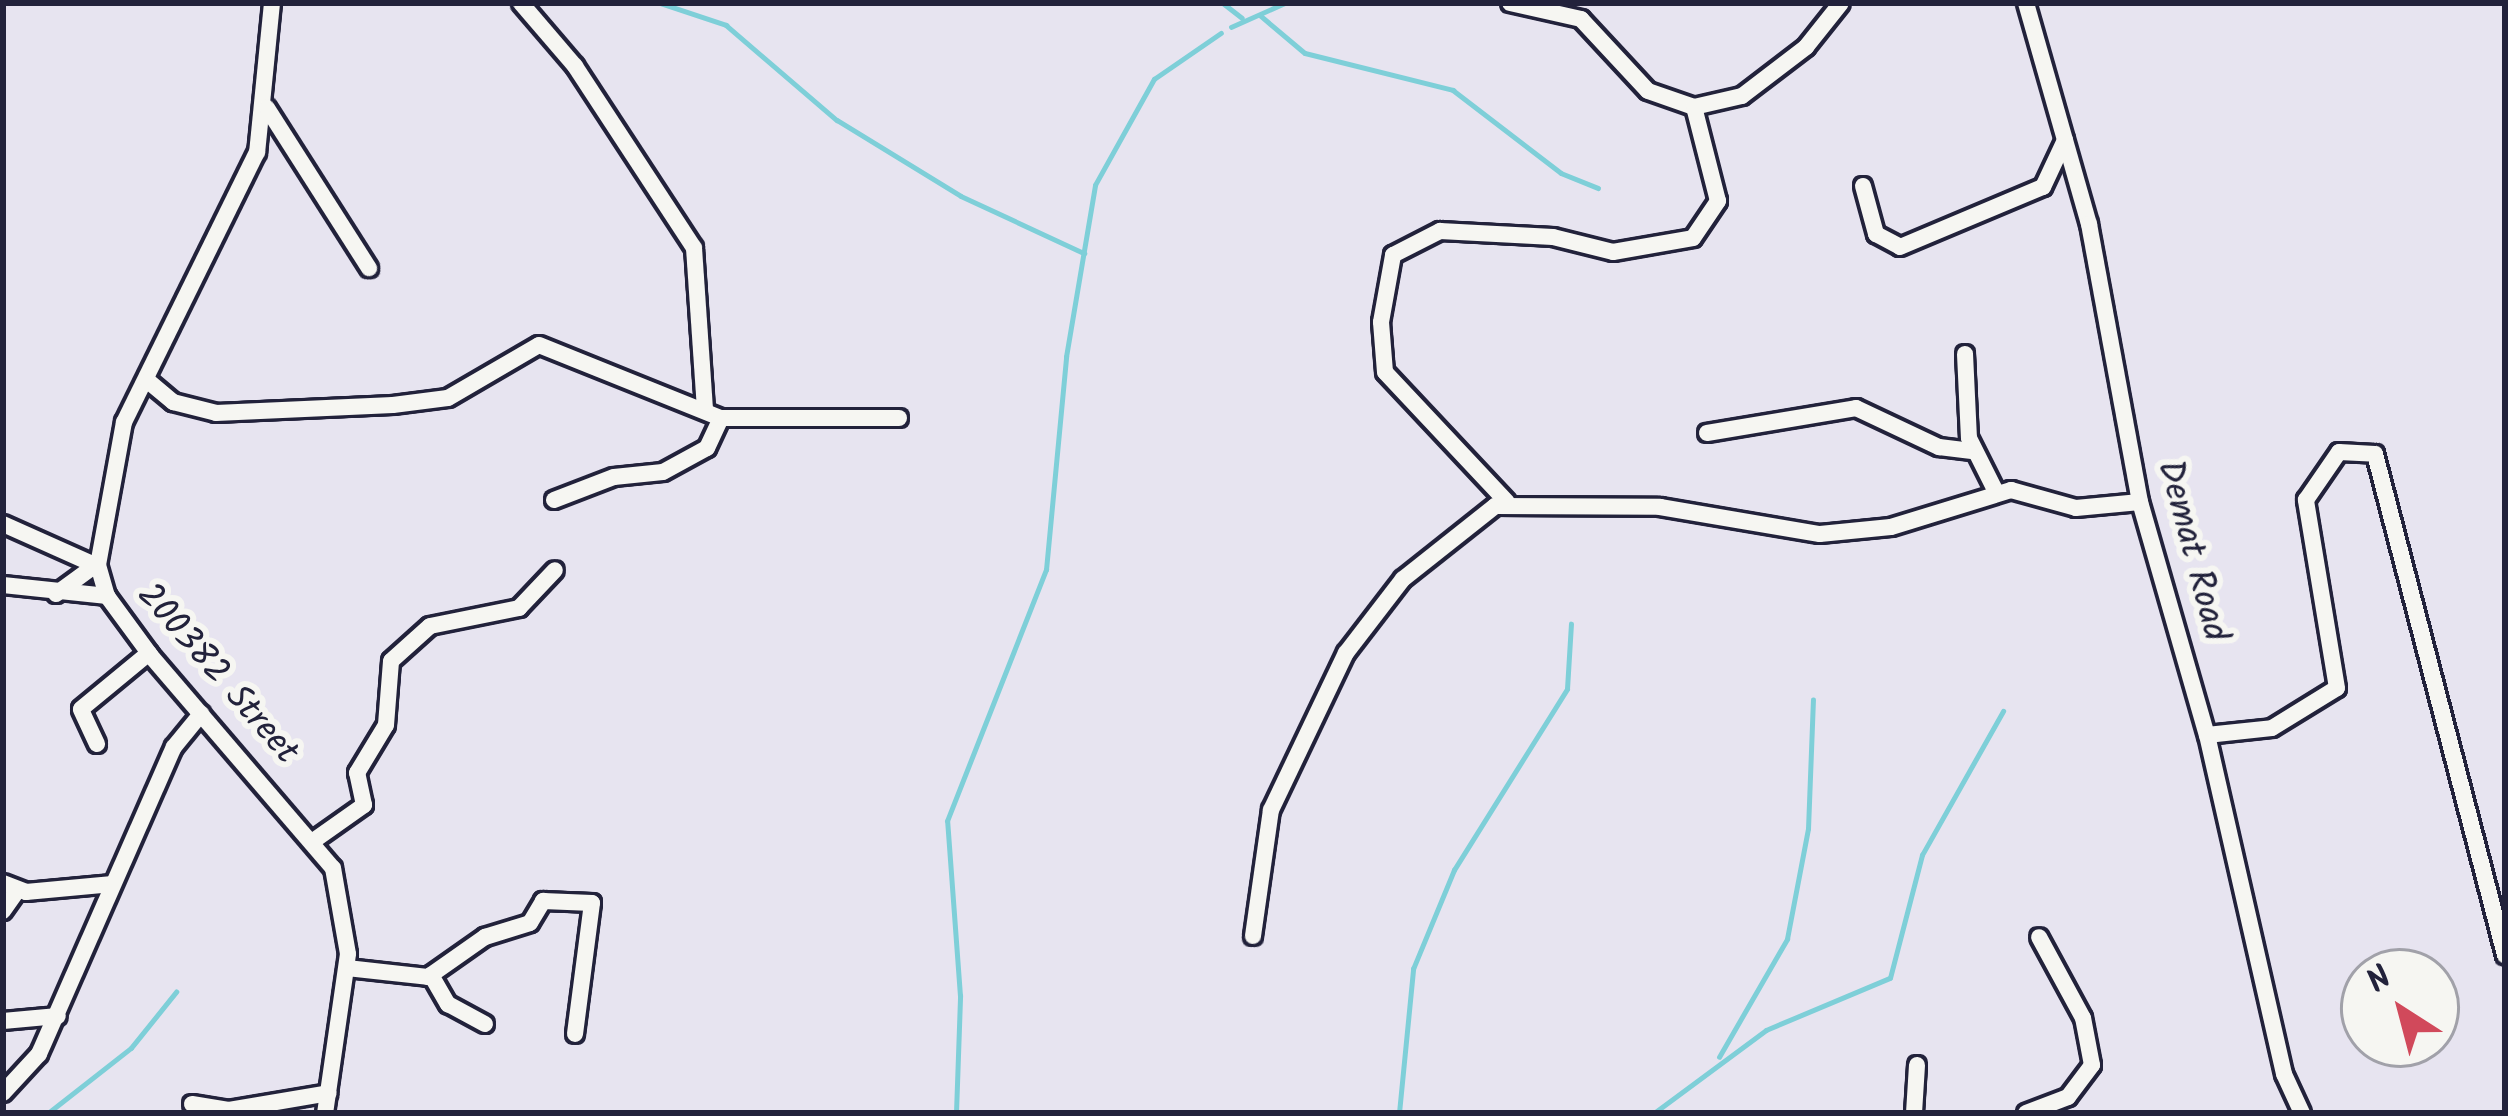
<!DOCTYPE html>
<style>
body{margin:0}
#map{position:relative;width:2508px;height:1116px;overflow:hidden;background:#e7e4f0;font-family:Kalam,sans-serif}
div>[style]{position:absolute}
.stream>*{height:4.5px;margin:-2.25px;padding:0 2.25px;transform-origin:2.25px;border-radius:2.25px;background:#7ecfd8}
.roads{filter:drop-shadow(3px 0 #22223b) drop-shadow(-3px 0 #22223b) drop-shadow(0 3px #22223b) drop-shadow(0 -3px #22223b)}
.minor>*{height:16px;margin:-8px;padding:0 8px;transform-origin:8px;border-radius:8px;background:#f6f6f2}
span{translate:-50% -50%;white-space:nowrap;text-align:center;line-height:1.15;-webkit-text-stroke:12px #f6f6f2;paint-order:stroke}
.street-label{font-size:36px;color:#22223b}
.frame{position:absolute;inset:0;border:6px solid #22223b;pointer-events:none}
.north{position:absolute;left:2340px;top:948px;width:120px;height:120px;box-sizing:border-box;background:#f6f6f2;border:3px solid #a1a1a9;border-radius:50%;rotate:324deg;font-size:33px;font-weight:700;line-height:48px;text-align:center;color:#22223b}
.north::after{content:'';display:block;margin:auto;width:42px;height:54px;background:#d1495b;clip-path:polygon(50% 0,100% 100%,50% 72%,0 100%)}
</style>
<div id="map">
<div class="stream">
<div style="left:660px;top:3px;width:70px;rotate:18.4deg"></div>
<div style="left:726px;top:25px;width:146px;rotate:40.6deg"></div>
<div style="left:837px;top:120px;width:145px;rotate:31.5deg"></div>
<div style="left:961px;top:196px;width:136px;rotate:24.9deg"></div>
<div style="left:1223px;top:3px;width:24px;rotate:38deg"></div>
<div style="left:1261px;top:16px;width:57px;rotate:40.1deg"></div>
<div style="left:1305px;top:53px;width:153px;rotate:14deg"></div>
<div style="left:1453px;top:90px;width:136px;rotate:37.5deg"></div>
<div style="left:1561px;top:173px;width:40px;rotate:22deg"></div>
<div style="left:1231px;top:27px;width:59px;rotate:-24deg"></div>
<div style="left:1719px;top:1057px;width:136px;rotate:-60deg"></div>
<div style="left:1787px;top:939px;width:112px;rotate:-79.2deg"></div>
<div style="left:1808px;top:829px;width:129px;rotate:-87.8deg"></div>
<div style="left:48px;top:1113px;width:105px;rotate:-38.1deg"></div>
<div style="left:131px;top:1048px;width:72px;rotate:-51.2deg"></div>
<div style="left:956px;top:1113px;width:117px;rotate:-88deg"></div>
<div style="left:960px;top:996px;width:175px;rotate:-94.2deg"></div>
<div style="left:947px;top:821px;width:270px;rotate:-68.5deg"></div>
<div style="left:1046px;top:570px;width:214px;rotate:-84.6deg"></div>
<div style="left:1066px;top:357px;width:174px;rotate:-80.4deg"></div>
<div style="left:1095px;top:185px;width:121px;rotate:-60.9deg"></div>
<div style="left:1154px;top:79px;width:81px;rotate:-34.5deg"></div>
<div style="left:1399px;top:1113px;width:145px;rotate:-84.4deg"></div>
<div style="left:1413px;top:969px;width:107px;rotate:-67.5deg"></div>
<div style="left:1454px;top:870px;width:213px;rotate:-58deg"></div>
<div style="left:1567px;top:689px;width:65px;rotate:-86.5deg"></div>
<div style="left:1654px;top:1113px;width:139px;rotate:-36.5deg"></div>
<div style="left:1766px;top:1030px;width:134px;rotate:-22.8deg"></div>
<div style="left:1890px;top:978px;width:127px;rotate:-75.4deg"></div>
<div style="left:1922px;top:855px;width:165px;rotate:-60.6deg"></div>
</div>
<div class="roads">
<div class="minor">
<div style="left:272px;top:3px;width:150px;rotate:95.7deg"></div>
<div style="left:257px;top:152px;width:301px;rotate:116.2deg"></div>
<div style="left:124px;top:422px;width:145px;rotate:100.3deg"></div>
<div style="left:98px;top:565px;width:32px;rotate:74deg"></div>
<div style="left:107px;top:596px;width:74px;rotate:53.7deg"></div>
<div style="left:151px;top:656px;width:279px;rotate:49.4deg"></div>
<div style="left:333px;top:868px;width:87px;rotate:80.1deg"></div>
<div style="left:348px;top:954px;width:161px;rotate:98.2deg"></div>
<div style="left:521px;top:3px;width:83px;rotate:49.4deg"></div>
<div style="left:575px;top:66px;width:217px;rotate:56.8deg"></div>
<div style="left:694px;top:248px;width:160px;rotate:86.1deg"></div>
<div style="left:1510px;top:3px;width:73px;rotate:12.7deg"></div>
<div style="left:1581px;top:19px;width:98px;rotate:47.1deg"></div>
<div style="left:1648px;top:91px;width:49px;rotate:19.2deg"></div>
<div style="left:2026px;top:3px;width:230px;rotate:74.1deg"></div>
<div style="left:2089px;top:224px;width:283px;rotate:79.6deg"></div>
<div style="left:2140px;top:502px;width:242px;rotate:74deg"></div>
<div style="left:2207px;top:735px;width:348px;rotate:77.2deg"></div>
<div style="left:2284px;top:1074px;width:43px;rotate:65.2deg"></div>
<div style="left:267px;top:108px;width:190px;rotate:57.5deg"></div>
<div style="left:1863px;top:186px;width:50px;rotate:74.8deg"></div>
<div style="left:1876px;top:234px;width:27px;rotate:28deg"></div>
<div style="left:1900px;top:247px;width:155px;rotate:-22.8deg"></div>
<div style="left:2043px;top:187px;width:52px;rotate:-64.9deg"></div>
<div style="left:1965px;top:354px;width:84px;rotate:87.3deg"></div>
<div style="left:1969px;top:438px;width:60px;rotate:63.4deg"></div>
<div style="left:148px;top:381px;width:33px;rotate:40deg"></div>
<div style="left:173px;top:402px;width:44px;rotate:14.3deg"></div>
<div style="left:216px;top:413px;width:177px;rotate:-2.6deg"></div>
<div style="left:393px;top:405px;width:55px;rotate:-7.3deg"></div>
<div style="left:448px;top:398px;width:105px;rotate:-30.2deg"></div>
<div style="left:539px;top:345px;width:196px;rotate:21.9deg"></div>
<div style="left:721px;top:418px;width:178px"></div>
<div style="left:1707px;top:433px;width:151px;rotate:-9.5deg"></div>
<div style="left:1856px;top:408px;width:92px;rotate:25.2deg"></div>
<div style="left:1939px;top:447px;width:33px;rotate:7deg"></div>
<div style="left:554px;top:500px;width:64px;rotate:-21deg"></div>
<div style="left:614px;top:477px;width:49px;rotate:-5.8deg"></div>
<div style="left:663px;top:472px;width:50px;rotate:-28.6deg"></div>
<div style="left:707px;top:448px;width:33px;rotate:-65deg"></div>
<div style="left:1507px;top:502px;width:178px;rotate:-133.2deg"></div>
<div style="left:1385px;top:372px;width:50px;rotate:-94.6deg"></div>
<div style="left:1381px;top:322px;width:68px;rotate:-79.8deg"></div>
<div style="left:1393px;top:255px;width:53px;rotate:-27.1deg"></div>
<div style="left:1440px;top:231px;width:113px;rotate:3deg"></div>
<div style="left:1553px;top:237px;width:62px;rotate:14deg"></div>
<div style="left:1613px;top:252px;width:81px;rotate:-9.9deg"></div>
<div style="left:1693px;top:238px;width:45px;rotate:-56deg"></div>
<div style="left:1718px;top:201px;width:97px;rotate:-104.3deg"></div>
<div style="left:1694px;top:107px;width:49px;rotate:-12.9deg"></div>
<div style="left:1742px;top:96px;width:81px;rotate:-37.4deg"></div>
<div style="left:1806px;top:47px;width:56px;rotate:-51.5deg"></div>
<div style="left:3px;top:524px;width:95px;rotate:24.1deg"></div>
<div style="left:3px;top:585px;width:105px;rotate:6deg"></div>
<div style="left:56px;top:594px;width:51px;rotate:-36.2deg"></div>
<div style="left:2207px;top:735px;width:65px;rotate:-6.1deg"></div>
<div style="left:2272px;top:728px;width:76px;rotate:-31.6deg"></div>
<div style="left:2337px;top:688px;width:191px;rotate:-99.4deg"></div>
<div style="left:2306px;top:500px;width:58px;rotate:-55.5deg"></div>
<div style="left:2339px;top:452px;width:36px;rotate:3deg"></div>
<div style="left:2375px;top:454px;width:518px;rotate:75.45deg"></div>
<div style="left:97px;top:744px;width:38px;rotate:-115deg"></div>
<div style="left:81px;top:709px;width:88px;rotate:-39.5deg"></div>
<div style="left:316px;top:839px;width:59px;rotate:-35.3deg"></div>
<div style="left:364px;top:805px;width:33px;rotate:-102deg"></div>
<div style="left:357px;top:773px;width:56px;rotate:-58.9deg"></div>
<div style="left:386px;top:725px;width:64px;rotate:-85.5deg"></div>
<div style="left:391px;top:661px;width:52px;rotate:-41.9deg"></div>
<div style="left:430px;top:626px;width:91px;rotate:-11.4deg"></div>
<div style="left:519px;top:608px;width:52px;rotate:-46.5deg"></div>
<div style="left:3px;top:883px;width:25px;rotate:21deg"></div>
<div style="left:26px;top:892px;width:87px;rotate:-5.3deg"></div>
<div style="left:3px;top:911px;width:24px;rotate:-55deg"></div>
<div style="left:1253px;top:936px;width:127px;rotate:-81.9deg"></div>
<div style="left:1271px;top:810px;width:174px;rotate:-64.5deg"></div>
<div style="left:1346px;top:653px;width:93px;rotate:-52.4deg"></div>
<div style="left:1403px;top:579px;width:117px;rotate:-38.4deg"></div>
<div style="left:1495px;top:506px;width:165px;rotate:0.3deg"></div>
<div style="left:1660px;top:507px;width:162px;rotate:9.6deg"></div>
<div style="left:1820px;top:534px;width:71px;rotate:-5.6deg"></div>
<div style="left:1891px;top:527px;width:126px;rotate:-17.1deg"></div>
<div style="left:2011px;top:490px;width:67px;rotate:15.5deg"></div>
<div style="left:2076px;top:508px;width:64px;rotate:-5.4deg"></div>
<div style="left:347px;top:968px;width:81px;rotate:6.3deg"></div>
<div style="left:428px;top:977px;width:70px;rotate:-35.1deg"></div>
<div style="left:485px;top:937px;width:47px;rotate:-17.3deg"></div>
<div style="left:530px;top:923px;width:26px;rotate:-59deg"></div>
<div style="left:543px;top:901px;width:49px;rotate:2.3deg"></div>
<div style="left:592px;top:903px;width:132px;rotate:97.4deg"></div>
<div style="left:431px;top:975px;width:34px;rotate:60deg"></div>
<div style="left:448px;top:1004px;width:42px;rotate:28.4deg"></div>
<div style="left:3px;top:1021px;width:55px;rotate:-5.2deg"></div>
<div style="left:3px;top:1093px;width:53px;rotate:-47.3deg"></div>
<div style="left:39px;top:1054px;width:335px;rotate:-66.3deg"></div>
<div style="left:174px;top:747px;width:43px;rotate:-50.7deg"></div>
<div style="left:192px;top:1104px;width:37px;rotate:9deg"></div>
<div style="left:229px;top:1110px;width:101px;rotate:-9.6deg"></div>
<div style="left:1914px;top:1113px;width:48px;rotate:-86.4deg"></div>
<div style="left:2026px;top:1113px;width:45px;rotate:-20.9deg"></div>
<div style="left:2068px;top:1097px;width:40px;rotate:-53deg"></div>
<div style="left:2092px;top:1065px;width:48px;rotate:-100.8deg"></div>
<div style="left:2083px;top:1018px;width:92px;rotate:-118.5deg"></div>
</div>
</div>
<div class="street-label">
<span style="left:2191px;top:551px;rotate:75deg">Demat Road</span>
<span style="left:217px;top:674px;rotate:49deg">200382 Street</span>
</div>
<div class="frame"></div>
<div class="north">N</div>
</div>
